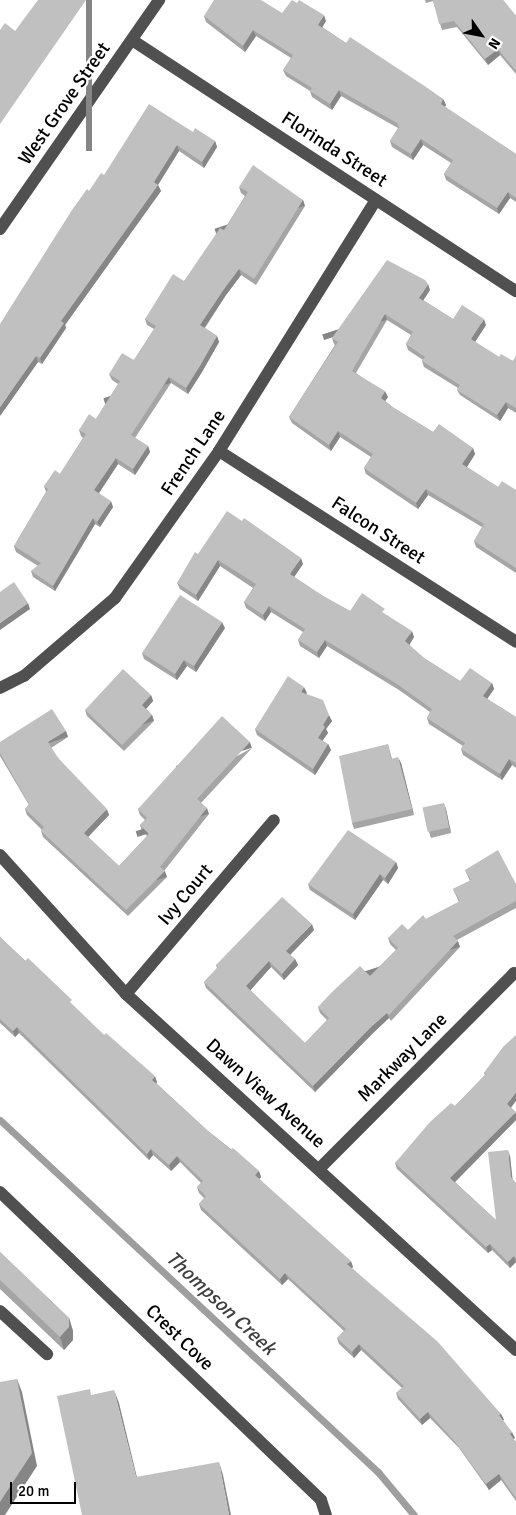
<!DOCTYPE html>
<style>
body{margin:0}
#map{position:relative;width:516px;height:1515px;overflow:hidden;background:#fff;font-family:Signika,sans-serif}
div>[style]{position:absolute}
.stream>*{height:7px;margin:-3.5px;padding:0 3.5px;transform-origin:3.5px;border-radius:3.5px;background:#9e9e9e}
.minor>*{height:12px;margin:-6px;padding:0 6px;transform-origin:6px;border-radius:6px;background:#505050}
.wall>*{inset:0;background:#a5a5a5}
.shaded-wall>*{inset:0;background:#868686;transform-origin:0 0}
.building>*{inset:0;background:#c0c0c0;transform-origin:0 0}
span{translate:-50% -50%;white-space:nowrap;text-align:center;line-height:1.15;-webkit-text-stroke:4.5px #fff;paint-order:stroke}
.street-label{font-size:19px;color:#000}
.water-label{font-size:20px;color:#3f3f3f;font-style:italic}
.north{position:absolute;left:456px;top:10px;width:50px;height:50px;-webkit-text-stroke:4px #fff;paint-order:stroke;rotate:123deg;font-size:14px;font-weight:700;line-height:20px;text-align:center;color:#000}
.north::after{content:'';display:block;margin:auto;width:18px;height:22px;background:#000;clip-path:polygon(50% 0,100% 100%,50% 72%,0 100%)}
.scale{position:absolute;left:10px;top:1482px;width:66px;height:22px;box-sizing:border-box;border:2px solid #000;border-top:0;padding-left:6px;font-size:15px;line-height:18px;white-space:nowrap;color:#000;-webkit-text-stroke:4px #fff;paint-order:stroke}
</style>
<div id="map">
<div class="stream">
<div style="left:0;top:1120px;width:517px;rotate:42.96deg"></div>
<div style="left:378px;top:1472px;width:56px;rotate:50.1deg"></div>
</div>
<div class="minor">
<div style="left:132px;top:40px;width:459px;rotate:33.2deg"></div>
<div style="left:0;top:229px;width:279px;rotate:-55.2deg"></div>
<div style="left:219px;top:451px;width:353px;rotate:32.7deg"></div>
<div style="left:0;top:688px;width:27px;rotate:-27deg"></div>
<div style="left:24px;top:676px;width:120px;rotate:-40.6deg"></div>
<div style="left:115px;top:598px;width:180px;rotate:-54.7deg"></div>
<div style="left:219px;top:451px;width:296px;rotate:-58deg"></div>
<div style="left:0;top:855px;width:188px;rotate:47.8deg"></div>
<div style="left:126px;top:994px;width:528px;rotate:42.39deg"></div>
<div style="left:126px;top:994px;width:228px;rotate:-49.6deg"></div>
<div style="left:319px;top:1169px;width:276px;rotate:-45.1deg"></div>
<div style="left:514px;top:973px;width:2px;rotate:27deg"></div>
<div style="left:0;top:1192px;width:445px;rotate:43.8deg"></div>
<div style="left:321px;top:1500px;width:16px;rotate:72deg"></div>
<div style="left:0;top:1311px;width:64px;rotate:42.5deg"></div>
</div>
<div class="wall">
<div style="clip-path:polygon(425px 0,503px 0,516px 16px,516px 74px,500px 55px,488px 65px,457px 27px,442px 30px,433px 1px,426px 3px)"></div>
<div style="clip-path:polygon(282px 13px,326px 21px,322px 27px,346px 43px,443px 99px,446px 105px,445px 107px,516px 154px,516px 202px,510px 198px,499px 214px,446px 180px,444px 174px,451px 163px,423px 145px,413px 160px,392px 147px,390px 141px,398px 128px,341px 96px,332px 110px,312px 97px,310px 91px,286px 76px,283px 70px,291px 58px,256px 36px,245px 52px,206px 22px,204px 16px)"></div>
<div style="clip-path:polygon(193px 132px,215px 141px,217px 147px,204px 168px,179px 151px,158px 185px,161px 191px,65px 325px,66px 328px,42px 364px,38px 362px,0 416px,89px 191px,104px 175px)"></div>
<div style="clip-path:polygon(239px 187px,303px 200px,305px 206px,256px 285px,241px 275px,226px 295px,205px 328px,217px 336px,219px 342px,202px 372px,188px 394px,171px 383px,135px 438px,148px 446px,150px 452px,135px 475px,118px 464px,99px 493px,113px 507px,100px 527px,95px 524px,55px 591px,33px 577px,31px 571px,38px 566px,16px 552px,14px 546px,46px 492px,44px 486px,60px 474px,83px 438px,81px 436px,79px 430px,96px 419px,118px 384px,112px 380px,109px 374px,134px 360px,154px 329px,147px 325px,145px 319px,184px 281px,224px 230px,245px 196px,241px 193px)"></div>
<div style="clip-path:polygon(430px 290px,423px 300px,453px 319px,486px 325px,475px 342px,499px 357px,513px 361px,516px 356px,516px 413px,508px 408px,500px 421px,460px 395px,457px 390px,458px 388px,424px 367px,422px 361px,423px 360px,408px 350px,406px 344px,411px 335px,387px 320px,356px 373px,388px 397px,385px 401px,394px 408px,433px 432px,473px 448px,475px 454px,467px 467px,498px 487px,516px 490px,516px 573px,476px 547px,474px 541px,482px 527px,428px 495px,418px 509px,366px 474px,364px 468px,371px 457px,340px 437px,331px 451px,292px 423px,289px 417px,335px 345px,334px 344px,332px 338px)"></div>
<div style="clip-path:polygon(198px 554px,303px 564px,294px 577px,323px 596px,350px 611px,387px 615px,414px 637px,409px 645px,424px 658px,460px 681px,492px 683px,494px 689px,487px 699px,516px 717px,516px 768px,512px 765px,502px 780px,463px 755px,461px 749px,463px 746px,429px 724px,427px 718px,430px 712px,399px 690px,327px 646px,319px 658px,300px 646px,298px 640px,303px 632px,271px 612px,265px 621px,246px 608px,244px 602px,253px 588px,220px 566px,198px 601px,180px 589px,177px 583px)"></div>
<div style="clip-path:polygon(225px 628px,196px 672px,187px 666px,177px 680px,144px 659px,142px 653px)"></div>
<div style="clip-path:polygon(307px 693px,306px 694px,332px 721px,326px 729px,328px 733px,322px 741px,328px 744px,331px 750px,315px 775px,257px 735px,255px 729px)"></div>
<div style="clip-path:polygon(151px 695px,153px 701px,146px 709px,152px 715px,154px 721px,124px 751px,87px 716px,85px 710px)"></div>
<div style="clip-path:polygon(66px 731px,68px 737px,51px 748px,58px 758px,109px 815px,88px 837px,119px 866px,147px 836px,142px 831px,140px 825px,145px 820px,140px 815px,138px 809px,252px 748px,201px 803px,209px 814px,164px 871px,167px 877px,128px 916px,43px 837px,41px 831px,42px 830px,27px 815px,25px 809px,29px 805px,0 756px,0 742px)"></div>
<div style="clip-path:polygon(388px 744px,392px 759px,401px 763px,414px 815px,354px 829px,352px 823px)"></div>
<div style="clip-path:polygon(446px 809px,451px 833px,431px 838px,429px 832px)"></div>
<div style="clip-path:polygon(396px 862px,398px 868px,388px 884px,383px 880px,355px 920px,310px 890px,308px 884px)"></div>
<div style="clip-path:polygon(465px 870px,516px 884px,516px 908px,457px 940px,460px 947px,391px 1021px,389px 1018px,373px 1033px,315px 1092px,206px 988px,204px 982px,217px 968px,216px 965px,314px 930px,290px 955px,295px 959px,298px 965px,284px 980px,271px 967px,250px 990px,305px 1043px,327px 1020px,320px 1013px,318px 1007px,370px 976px,396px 950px,390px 944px,388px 938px,408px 930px,426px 919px,459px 902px,453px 889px,470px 881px)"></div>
<div style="clip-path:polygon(0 937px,104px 1035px,157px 1082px,156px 1083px,208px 1131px,259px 1171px,261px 1177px,259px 1179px,353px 1267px,352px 1268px,501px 1414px,504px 1420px,503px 1420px,515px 1438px,513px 1439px,516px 1442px,516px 1501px,501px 1480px,489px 1490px,459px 1448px,430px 1418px,422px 1425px,398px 1399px,396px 1393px,402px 1388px,361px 1350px,354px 1358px,339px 1344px,337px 1338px,344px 1331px,288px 1279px,282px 1285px,201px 1210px,199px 1204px,204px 1198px,199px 1193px,197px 1187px,201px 1183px,180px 1162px,171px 1171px,153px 1155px,149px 1160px,19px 1033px,15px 1037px,0 1023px)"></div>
<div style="clip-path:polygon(504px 1046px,511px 1107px,516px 1120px,455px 1182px,496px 1220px,510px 1156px,512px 1179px,516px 1183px,516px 1262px,510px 1268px,492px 1250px,488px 1253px,397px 1169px,395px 1163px,455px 1106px,485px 1075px,484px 1073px)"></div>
<div style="clip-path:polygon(0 1252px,69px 1318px,73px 1331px,73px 1340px,64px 1350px,0 1289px)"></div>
</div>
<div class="shaded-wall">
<div style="left:86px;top:0;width:6px;height:151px"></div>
<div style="clip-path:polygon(324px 15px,326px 21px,320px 31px,318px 25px)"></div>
<div style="clip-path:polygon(253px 30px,256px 36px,245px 52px,243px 46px)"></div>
<div style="clip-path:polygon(498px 49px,500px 55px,488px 65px,485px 59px)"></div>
<div style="clip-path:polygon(339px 90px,341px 96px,332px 110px,330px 104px)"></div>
<div style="clip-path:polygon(443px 99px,446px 105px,443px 110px,441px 104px)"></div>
<div style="clip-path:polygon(421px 139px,423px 145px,413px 160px,411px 154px)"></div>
<div style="clip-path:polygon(215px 141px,217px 147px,204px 168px,202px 162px)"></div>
<div style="clip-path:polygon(177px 145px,179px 151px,156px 188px,154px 182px)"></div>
<div style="clip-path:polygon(158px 185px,161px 191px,65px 325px,66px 328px,42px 364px,40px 358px,61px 321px)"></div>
<div style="clip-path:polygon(508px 192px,510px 198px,499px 214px,497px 208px)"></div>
<div style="left:303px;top:200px;width:6px;height:93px;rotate:72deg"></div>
<div style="clip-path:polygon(239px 269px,241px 275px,226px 295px,202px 331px,200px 325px,224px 289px)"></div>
<div style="clip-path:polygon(428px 284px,430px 290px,421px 304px,419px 298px)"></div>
<div style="left:385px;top:314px;width:6px;height:66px;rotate:72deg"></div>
<div style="clip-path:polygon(484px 319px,486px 325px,473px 345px,471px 339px)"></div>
<div style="clip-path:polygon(217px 336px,219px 342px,202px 372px,188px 394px,186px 388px)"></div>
<div style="clip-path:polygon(36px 356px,38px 362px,0 416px,0 407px)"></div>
<div style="left:169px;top:377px;width:6px;height:69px;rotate:72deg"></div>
<div style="clip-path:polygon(385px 391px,388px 397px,383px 404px,381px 398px)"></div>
<div style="clip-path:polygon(506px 402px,508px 408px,500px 421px,497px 415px)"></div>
<div style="clip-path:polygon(338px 431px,340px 437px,331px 451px,329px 445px)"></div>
<div style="clip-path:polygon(148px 446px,150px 452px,135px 475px,133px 469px)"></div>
<div style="clip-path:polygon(473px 448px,475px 454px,465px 470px,462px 464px)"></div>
<div style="clip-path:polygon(116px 458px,118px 464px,97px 496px,94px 490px)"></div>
<div style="clip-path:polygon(426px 489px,428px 495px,418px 509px,416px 503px)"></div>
<div style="clip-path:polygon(111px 501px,113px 507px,100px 527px,97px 522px)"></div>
<div style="clip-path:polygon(93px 518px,95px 524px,55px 591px,53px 586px)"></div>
<div style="clip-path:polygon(301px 558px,303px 564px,292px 580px,290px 574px)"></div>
<div style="clip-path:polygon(218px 560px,220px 566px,198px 601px,196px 595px)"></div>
<div style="clip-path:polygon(28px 603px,30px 609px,0 630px,0 623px)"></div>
<div style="clip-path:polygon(269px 606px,271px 612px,265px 621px,263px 615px)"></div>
<div style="clip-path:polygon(222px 622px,225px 628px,196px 672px,194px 666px)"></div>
<div style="clip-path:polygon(412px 631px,414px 637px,408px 647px,405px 641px)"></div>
<div style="clip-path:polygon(325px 640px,327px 646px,319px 658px,317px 652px)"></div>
<div style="clip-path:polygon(184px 660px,187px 666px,177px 680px,175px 674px)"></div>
<div style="clip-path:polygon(492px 683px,494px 689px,485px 702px,483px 696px)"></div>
<div style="clip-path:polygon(304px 687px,307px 693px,303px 698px,301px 692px)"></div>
<div style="clip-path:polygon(151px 695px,153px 701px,144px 711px,142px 705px)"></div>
<div style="left:152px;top:715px;width:6px;height:42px;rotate:72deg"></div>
<div style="clip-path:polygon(329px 715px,332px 721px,326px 729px,328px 733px,320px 744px,318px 738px,323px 725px)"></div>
<div style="left:66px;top:731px;width:6px;height:21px;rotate:72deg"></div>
<div style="left:250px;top:742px;width:6px;height:78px;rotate:72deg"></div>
<div style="clip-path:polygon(328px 744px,331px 750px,315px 775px,313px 769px)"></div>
<div style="clip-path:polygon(398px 757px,401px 763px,414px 815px,412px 809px)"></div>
<div style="clip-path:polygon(509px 759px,512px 765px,502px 780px,500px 774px)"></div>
<div style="clip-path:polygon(444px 803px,446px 809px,451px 833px,449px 827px)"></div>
<div style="left:207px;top:808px;width:6px;height:75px;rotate:72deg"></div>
<div style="clip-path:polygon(107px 809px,109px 815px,86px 839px,84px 833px)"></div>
<div style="clip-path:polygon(396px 862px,398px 868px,388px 884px,385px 878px)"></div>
<div style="left:165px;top:871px;width:6px;height:55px;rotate:72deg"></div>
<div style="clip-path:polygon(380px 874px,383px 880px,355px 920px,353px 914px)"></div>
<div style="clip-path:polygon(312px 924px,314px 930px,288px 957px,286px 951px)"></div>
<div style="left:458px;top:941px;width:6px;height:101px;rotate:72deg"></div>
<div style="clip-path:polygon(295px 959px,298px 965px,284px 980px,282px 974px)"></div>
<div style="clip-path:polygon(269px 961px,271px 967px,249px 992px,246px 986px)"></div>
<div style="clip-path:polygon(387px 1013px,389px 1018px,373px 1033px,315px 1092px,313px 1086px,371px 1027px)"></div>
<div style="clip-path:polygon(17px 1027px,19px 1033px,15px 1037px,13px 1031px)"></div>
<div style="clip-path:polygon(155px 1076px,157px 1082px,154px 1086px,152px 1080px)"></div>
<div style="clip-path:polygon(516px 1092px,516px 1101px,510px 1109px,507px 1104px)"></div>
<div style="clip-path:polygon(516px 1112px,516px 1120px,453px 1184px,450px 1178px)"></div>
<div style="clip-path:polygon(151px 1149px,153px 1155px,149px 1160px,147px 1154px)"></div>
<div style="clip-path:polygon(508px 1150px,510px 1156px,513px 1183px,511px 1177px)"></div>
<div style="clip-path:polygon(177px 1156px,180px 1162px,171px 1171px,169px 1165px)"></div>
<div style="clip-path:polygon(259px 1171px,261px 1177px,257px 1181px,255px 1175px)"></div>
<div style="clip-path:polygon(490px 1244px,492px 1250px,488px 1253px,486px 1247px)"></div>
<div style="clip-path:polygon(514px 1256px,516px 1262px,510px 1268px,508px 1262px)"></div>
<div style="clip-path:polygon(351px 1261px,353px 1267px,349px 1270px,347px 1264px)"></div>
<div style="clip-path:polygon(285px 1273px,288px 1279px,282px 1285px,280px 1279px)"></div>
<div style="clip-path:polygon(69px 1318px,73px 1331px,73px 1340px,64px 1350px,60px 1337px)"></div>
<div style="clip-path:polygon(359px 1344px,361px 1350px,354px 1358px,352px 1352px)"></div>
<div style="clip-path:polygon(17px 1379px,22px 1392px,37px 1466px,5px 1515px,0 1515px,0 1502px)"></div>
<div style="clip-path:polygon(114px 1390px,119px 1403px,140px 1490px,136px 1477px)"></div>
<div style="clip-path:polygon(428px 1412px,430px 1418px,422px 1425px,420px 1419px)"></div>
<div style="clip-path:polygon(501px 1414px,504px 1420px,501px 1421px,499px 1415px)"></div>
<div style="clip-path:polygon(512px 1432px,515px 1438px,512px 1440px,510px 1434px)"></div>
<div style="clip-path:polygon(219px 1462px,223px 1475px,231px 1515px,229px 1515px)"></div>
<div style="clip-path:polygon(499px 1474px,501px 1480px,489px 1490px,486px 1484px)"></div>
</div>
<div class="building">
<div style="clip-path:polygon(38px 0,86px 0,0 124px,0 30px,5px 23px,15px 31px)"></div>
<div style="clip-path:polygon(214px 0,261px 0,282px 13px,292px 0,297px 3px,299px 0,324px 15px,318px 25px,346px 43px,350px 37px,426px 87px,443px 99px,441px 104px,516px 154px,516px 198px,508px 192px,497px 208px,444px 174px,453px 160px,421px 139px,411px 154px,390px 141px,399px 127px,397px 123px,339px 90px,330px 104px,310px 91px,312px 88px,283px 70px,293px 55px,253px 30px,243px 46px,204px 16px)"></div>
<div style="clip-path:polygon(433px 0,503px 0,516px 16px,516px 71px,498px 49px,485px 59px,454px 21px,439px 24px)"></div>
<div style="clip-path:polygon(149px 104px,193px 132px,195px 128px,215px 141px,202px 162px,177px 145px,154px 182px,158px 185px,61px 321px,64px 323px,40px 358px,36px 356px,0 407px,0 324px,72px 210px,87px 189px,89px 191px,101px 173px,104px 175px)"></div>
<div style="clip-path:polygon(253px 165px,303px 200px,254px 279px,239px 269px,224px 289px,200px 325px,217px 336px,200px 366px,186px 388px,169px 377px,131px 435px,148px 446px,133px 469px,116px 458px,94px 490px,111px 501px,97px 522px,93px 518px,53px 586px,31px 571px,41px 563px,14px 546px,48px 489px,44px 486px,55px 470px,60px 474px,86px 434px,79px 430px,89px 414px,96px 419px,120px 381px,109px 374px,122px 353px,134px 360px,156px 326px,145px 319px,173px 274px,184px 281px,220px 228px,224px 230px,248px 192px,239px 187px)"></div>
<div style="clip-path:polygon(387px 260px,425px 280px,428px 284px,419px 298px,453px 319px,462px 305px,484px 319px,471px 339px,499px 357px,501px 354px,513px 361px,516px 356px,516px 408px,506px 402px,497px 415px,457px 390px,460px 385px,422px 361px,425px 357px,406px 344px,413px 332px,385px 314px,352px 371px,385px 391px,381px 398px,394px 408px,433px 432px,439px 424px,473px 448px,462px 464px,498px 487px,502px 481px,516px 490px,516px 568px,474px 541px,484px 524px,426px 489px,416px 503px,364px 468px,373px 454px,338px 431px,329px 445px,289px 417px,338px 342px,332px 338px)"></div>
<div style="clip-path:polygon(227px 511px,242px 521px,244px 518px,301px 558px,290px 574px,323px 596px,350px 611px,362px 593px,385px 609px,382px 612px,412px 631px,405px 641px,424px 658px,460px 681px,470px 668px,492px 683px,483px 696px,516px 717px,516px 763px,509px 759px,500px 774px,461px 749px,465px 743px,427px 718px,432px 709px,397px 684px,325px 640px,317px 652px,298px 640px,305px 629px,269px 606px,263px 615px,244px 602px,256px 584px,218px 560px,196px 595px,177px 583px,195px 552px,198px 554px)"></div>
<div style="clip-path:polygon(14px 582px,28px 603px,0 623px,0 592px)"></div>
<div style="clip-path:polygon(180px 595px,222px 622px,194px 666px,184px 660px,175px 674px,142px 653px)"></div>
<div style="clip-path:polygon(123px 669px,151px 695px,142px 705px,152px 715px,122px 745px,85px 710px)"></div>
<div style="clip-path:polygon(288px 676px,304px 687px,301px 692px,323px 700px,329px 715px,323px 725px,325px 727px,318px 738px,328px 744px,313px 769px,255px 729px)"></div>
<div style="clip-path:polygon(52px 709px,66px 731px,48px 742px,58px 758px,107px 809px,84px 833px,119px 866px,149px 834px,140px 825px,147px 818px,138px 809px,222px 716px,250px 742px,197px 799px,207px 808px,160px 867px,165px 871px,126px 910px,41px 831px,44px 827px,25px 809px,29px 804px,0 753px,0 742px)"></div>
<div style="clip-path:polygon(388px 744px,391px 759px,398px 757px,412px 809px,352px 823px,339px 756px)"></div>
<div style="left:444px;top:803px;width:25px;height:22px;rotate:78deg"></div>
<div style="clip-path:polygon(348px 830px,396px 862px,385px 878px,380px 874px,353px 914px,308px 884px)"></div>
<div style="clip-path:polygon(498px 850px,516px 884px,516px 901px,453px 936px,458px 941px,389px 1015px,387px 1013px,371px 1027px,313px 1086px,204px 982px,218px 967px,216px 965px,282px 897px,312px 924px,286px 951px,295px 959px,282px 974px,269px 961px,246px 986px,305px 1043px,329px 1018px,318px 1007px,332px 992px,360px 966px,370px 976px,398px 948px,388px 938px,402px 924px,408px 930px,423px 915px,426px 919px,460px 901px,453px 889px,471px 880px,465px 870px)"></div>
<div style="clip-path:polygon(0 937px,25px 961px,28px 958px,72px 1000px,70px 1002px,104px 1035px,106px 1033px,155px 1076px,152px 1080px,208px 1131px,231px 1150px,233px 1148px,259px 1171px,255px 1175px,351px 1261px,347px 1264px,437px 1341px,501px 1414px,499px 1415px,512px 1432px,510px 1434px,516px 1442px,516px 1498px,499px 1474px,486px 1484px,456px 1443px,428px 1412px,420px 1419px,396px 1393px,404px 1386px,359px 1344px,352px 1352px,337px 1338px,346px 1329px,285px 1273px,280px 1279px,199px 1204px,206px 1196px,197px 1187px,203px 1181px,177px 1156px,169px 1165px,151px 1149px,147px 1154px,17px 1027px,13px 1031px,0 1019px)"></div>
<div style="clip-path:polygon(516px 1035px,516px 1092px,507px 1104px,516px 1112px,450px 1178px,496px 1220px,488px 1152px,508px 1150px,511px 1177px,516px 1183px,516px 1259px,514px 1256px,508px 1262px,490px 1244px,486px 1247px,395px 1163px,430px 1122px,451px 1103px,455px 1106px,486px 1074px,484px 1073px,504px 1046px)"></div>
<div style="clip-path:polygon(0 1252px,69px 1318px,69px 1327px,60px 1337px,0 1280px)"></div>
<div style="clip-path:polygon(17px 1379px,32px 1453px,0 1502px,0 1382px)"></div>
<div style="clip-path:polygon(90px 1389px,91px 1395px,114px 1390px,136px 1477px,219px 1462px,229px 1515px,82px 1515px,57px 1396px)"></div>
</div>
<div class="street-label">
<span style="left:65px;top:104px;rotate:-55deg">West Grove Street</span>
<span style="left:334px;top:150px;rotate:33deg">Florinda Street</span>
<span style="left:194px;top:453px;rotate:-56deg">French Lane</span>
<span style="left:378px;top:531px;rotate:33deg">Falcon Street</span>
<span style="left:186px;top:895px;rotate:-50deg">Ivy Court</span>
<span style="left:403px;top:1058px;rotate:-45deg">Markway Lane</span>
<span style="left:265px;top:1094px;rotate:42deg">Dawn View Avenue</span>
<span style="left:179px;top:1338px;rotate:44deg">Crest Cove</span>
</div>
<div class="water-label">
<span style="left:221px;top:1303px;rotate:43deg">Thompson Creek</span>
</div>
<div class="north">N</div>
<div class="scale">20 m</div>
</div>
